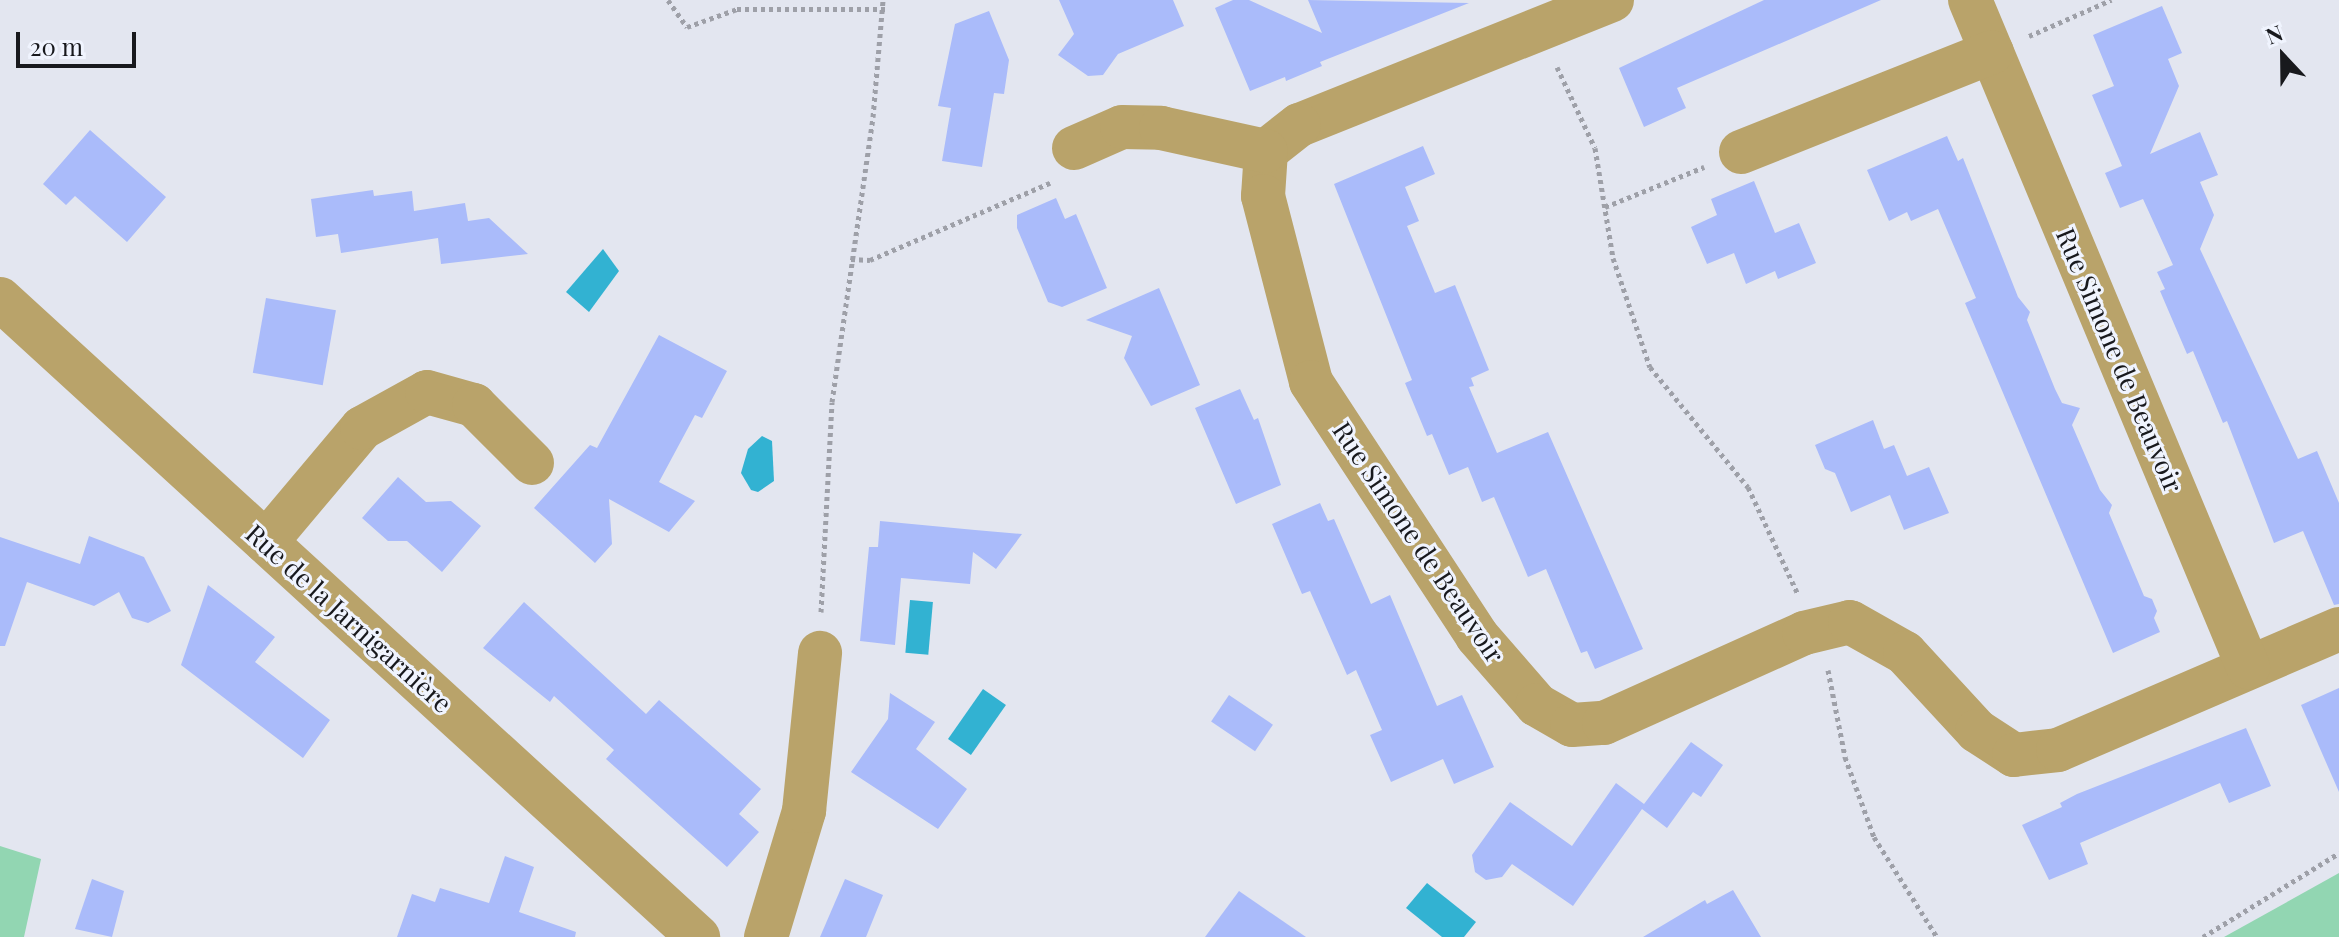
<!DOCTYPE html>
<meta charset="utf-8">
<style>
body{margin:0}
#map{position:relative;width:2339px;height:937px;overflow:hidden;background:#e3e6f0;font-family:"Playfair Display",serif}
div>[style]{position:absolute}
.green>*{inset:0;background:#92d6b2}
.water>*{inset:0;background:#32b2d2;transform-origin:0 0}
.building>*{inset:0;background:#aabbfa;transform-origin:0 0}
.path>*{height:5px;margin-top:-2.5px;transform-origin:0;background:repeating-linear-gradient(90deg,#9ea0a8 0 4px,transparent 0 8px)}
.minor>*{height:44px;margin:-22px;padding:0 22px;transform-origin:22px;border-radius:22px;background:#b9a36a}
span{translate:-50% -50%;white-space:nowrap;text-align:center;line-height:1.15;-webkit-text-stroke:6px #f0f4fe;paint-order:stroke}
.street-label{font-size:26px;color:#18191d}
.north{position:absolute;left:2243px;top:16px;width:80px;height:80px;-webkit-text-stroke:6px #f0f4fe;paint-order:stroke;rotate:338deg;font-size:22px;font-weight:700;line-height:32px;text-align:center;color:#18191d}
.north::after{content:'';display:block;margin:auto;width:28px;height:36px;background:#18191d;clip-path:polygon(50% 0,100% 100%,50% 72%,0 100%)}
.scale{position:absolute;left:16px;top:32px;width:120px;height:36px;box-sizing:border-box;border:4px solid #18191d;border-top:0;padding-left:10px;font-size:24px;line-height:28px;white-space:nowrap;color:#18191d;-webkit-text-stroke:6px #f0f4fe;paint-order:stroke}
</style>
<div id="map">
<div class="green">
<div style="clip-path:polygon(0 846px,41px 859px,24px 937px,0 937px)"></div>
<div style="clip-path:polygon(2339px 873px,2339px 937px,2224px 937px)"></div>
</div>
<div class="water">
<div style="clip-path:polygon(603px 249px,619px 271px,589px 312px,566px 292px)"></div>
<div style="clip-path:polygon(762px 436px,772px 441px,774px 481px,758px 492px,751px 490px,741px 473px,748px 449px)"></div>
<div style="left:910px;top:600px;width:23px;height:53px;rotate:5deg"></div>
<div style="left:983px;top:689px;width:28px;height:61px;rotate:35deg"></div>
<div style="clip-path:polygon(1427px 883px,1476px 922px,1464px 937px,1442px 937px,1406px 908px)"></div>
</div>
<div class="building">
<div style="clip-path:polygon(1059px 0,1173px 0,1184px 26px,1118px 54px,1103px 75px,1088px 76px,1058px 55px,1074px 34px)"></div>
<div style="clip-path:polygon(1233px 0,1249px 0,1322px 33px,1308px 0,1469px 3px,1320px 62px,1322px 66px,1286px 81px,1285px 77px,1250px 91px,1215px 8px)"></div>
<div style="clip-path:polygon(1764px 0,1881px 0,1677px 88px,1686px 108px,1644px 127px,1619px 68px)"></div>
<div style="clip-path:polygon(2162px 6px,2182px 53px,2168px 59px,2179px 86px,2150px 154px,2200px 132px,2218px 175px,2200px 182px,2214px 215px,2200px 249px,2298px 459px,2317px 451px,2339px 503px,2339px 604px,2334px 605px,2303px 531px,2274px 543px,2227px 421px,2223px 423px,2193px 351px,2187px 354px,2160px 291px,2165px 289px,2157px 272px,2173px 265px,2143px 199px,2120px 208px,2105px 173px,2122px 166px,2092px 95px,2114px 86px,2093px 35px)"></div>
<div style="clip-path:polygon(989px 11px,1009px 60px,1004px 94px,994px 93px,982px 167px,942px 161px,951px 108px,938px 106px,955px 24px)"></div>
<div style="clip-path:polygon(90px 130px,166px 197px,127px 242px,75px 196px,66px 205px,43px 184px)"></div>
<div style="clip-path:polygon(1947px 136px,1958px 161px,1963px 158px,2018px 297px,2030px 312px,2027px 320px,2055px 389px,2062px 403px,2080px 408px,2072px 425px,2100px 490px,2112px 505px,2109px 513px,2144px 596px,2152px 599px,2157px 611px,2154px 618px,2160px 632px,2113px 653px,1965px 303px,1976px 298px,1938px 209px,1911px 221px,1907px 212px,1889px 221px,1867px 170px)"></div>
<div style="clip-path:polygon(1423px 146px,1435px 174px,1405px 187px,1419px 221px,1407px 226px,1435px 293px,1455px 285px,1489px 370px,1471px 378px,1474px 386px,1469px 387px,1497px 453px,1548px 432px,1643px 649px,1595px 669px,1587px 651px,1581px 653px,1546px 569px,1528px 577px,1494px 497px,1482px 502px,1468px 467px,1449px 475px,1432px 434px,1427px 436px,1405px 383px,1412px 380px,1334px 184px)"></div>
<div style="clip-path:polygon(1754px 181px,1775px 233px,1799px 223px,1816px 263px,1778px 279px,1775px 271px,1746px 284px,1734px 253px,1707px 264px,1691px 227px,1717px 215px,1711px 199px)"></div>
<div style="clip-path:polygon(373px 190px,374px 196px,412px 191px,414px 211px,465px 203px,468px 221px,489px 218px,528px 254px,441px 264px,438px 238px,341px 253px,338px 234px,316px 237px,311px 199px)"></div>
<div style="clip-path:polygon(1056px 198px,1065px 219px,1076px 214px,1107px 288px,1062px 307px,1048px 302px,1017px 228px,1017px 215px)"></div>
<div style="clip-path:polygon(1159px 288px,1200px 385px,1151px 406px,1124px 358px,1132px 336px,1086px 320px)"></div>
<div style="left:266px;top:298px;width:71px;height:76px;rotate:10deg"></div>
<div style="clip-path:polygon(659px 335px,727px 371px,702px 418px,695px 415px,659px 482px,695px 501px,669px 532px,609px 499px,612px 544px,595px 563px,534px 508px,590px 445px,597px 448px)"></div>
<div style="clip-path:polygon(1240px 389px,1254px 420px,1258px 418px,1281px 485px,1236px 504px,1195px 408px)"></div>
<div style="clip-path:polygon(1873px 420px,1884px 449px,1894px 445px,1907px 476px,1929px 467px,1949px 513px,1904px 530px,1890px 495px,1851px 512px,1835px 473px,1825px 469px,1815px 445px)"></div>
<div style="clip-path:polygon(398px 477px,426px 502px,451px 501px,481px 526px,442px 572px,407px 541px,388px 541px,362px 518px)"></div>
<div style="clip-path:polygon(1320px 503px,1328px 521px,1334px 519px,1371px 604px,1390px 595px,1437px 706px,1462px 695px,1494px 767px,1454px 784px,1443px 759px,1391px 782px,1370px 735px,1382px 730px,1356px 670px,1347px 675px,1310px 591px,1302px 594px,1272px 524px)"></div>
<div style="clip-path:polygon(880px 521px,975px 530px,1022px 534px,996px 569px,973px 552px,970px 584px,901px 578px,895px 645px,860px 641px,869px 547px,878px 547px)"></div>
<div style="clip-path:polygon(89px 536px,144px 557px,171px 611px,148px 623px,132px 618px,119px 592px,94px 606px,27px 582px,5px 646px,0 646px,0 537px,80px 564px)"></div>
<div style="clip-path:polygon(208px 585px,275px 637px,255px 662px,330px 720px,303px 758px,181px 665px)"></div>
<div style="clip-path:polygon(524px 602px,646px 714px,659px 700px,761px 789px,739px 814px,759px 832px,727px 867px,606px 759px,614px 750px,554px 696px,550px 702px,483px 648px)"></div>
<div style="clip-path:polygon(2339px 688px,2339px 792px,2301px 705px)"></div>
<div style="clip-path:polygon(890px 693px,935px 722px,916px 749px,967px 789px,938px 829px,851px 772px,888px 719px)"></div>
<div style="left:1229px;top:695px;width:53px;height:32px;rotate:34deg"></div>
<div style="clip-path:polygon(2246px 728px,2271px 786px,2229px 803px,2220px 783px,2080px 843px,2088px 864px,2049px 880px,2022px 825px,2062px 807px,2060px 803px,2077px 794px)"></div>
<div style="clip-path:polygon(1691px 742px,1723px 765px,1701px 797px,1693px 792px,1667px 828px,1642px 809px,1573px 906px,1512px 864px,1502px 877px,1486px 880px,1475px 872px,1472px 855px,1510px 802px,1572px 846px,1616px 783px,1644px 804px)"></div>
<div style="clip-path:polygon(505px 856px,534px 867px,519px 912px,576px 932px,575px 937px,397px 937px,412px 894px,435px 902px,440px 888px,489px 903px)"></div>
<div style="clip-path:polygon(92px 879px,124px 891px,112px 937px,75px 929px)"></div>
<div style="clip-path:polygon(845px 879px,883px 895px,866px 937px,820px 937px)"></div>
<div style="clip-path:polygon(1733px 890px,1761px 937px,1643px 937px,1705px 900px,1707px 904px)"></div>
<div style="clip-path:polygon(1239px 891px,1306px 937px,1205px 937px)"></div>
</div>
<div class="path">
<div style="left:668px;top:0;width:33px;rotate:55deg"></div>
<div style="left:687px;top:27px;width:53px;rotate:-19.8deg"></div>
<div style="left:737px;top:9px;width:148px"></div>
<div style="left:2029px;top:36px;width:90px;rotate:-23.7deg"></div>
<div style="left:1557px;top:67px;width:89px;rotate:64.9deg"></div>
<div style="left:1595px;top:148px;width:111px;rotate:80.7deg"></div>
<div style="left:1613px;top:258px;width:115px;rotate:71.3deg"></div>
<div style="left:1650px;top:367px;width:155px;rotate:50.8deg"></div>
<div style="left:1748px;top:487px;width:118px;rotate:65deg"></div>
<div style="left:1605px;top:207px;width:107px;rotate:-22deg"></div>
<div style="left:851px;top:259px;width:19px;rotate:3deg"></div>
<div style="left:870px;top:260px;width:196px;rotate:-23.2deg"></div>
<div style="left:821px;top:612px;width:210px;rotate:-87deg"></div>
<div style="left:832px;top:402px;width:288px;rotate:-81.8deg"></div>
<div style="left:873px;top:117px;width:117px;rotate:-85.1deg"></div>
<div style="left:1828px;top:670px;width:89px;rotate:78.9deg"></div>
<div style="left:1845px;top:757px;width:85px;rotate:70.1deg"></div>
<div style="left:1874px;top:837px;width:118px;rotate:57.8deg"></div>
<div style="left:2203px;top:937px;width:160px;rotate:-31.7deg"></div>
</div>
<div class="minor">
<div style="left:1612px;top:0;width:337px;rotate:158.2deg"></div>
<div style="left:1299px;top:125px;width:42px;rotate:141.8deg"></div>
<div style="left:1266px;top:151px;width:45px;rotate:93.8deg"></div>
<div style="left:1263px;top:196px;width:192px;rotate:75.5deg"></div>
<div style="left:1311px;top:382px;width:303px;rotate:56.8deg"></div>
<div style="left:1477px;top:636px;width:91px;rotate:49deg"></div>
<div style="left:1537px;top:705px;width:40px;rotate:29.7deg"></div>
<div style="left:1572px;top:725px;width:32px;rotate:-4deg"></div>
<div style="left:1604px;top:723px;width:219px;rotate:-24.2deg"></div>
<div style="left:1804px;top:633px;width:47px;rotate:-13.4deg"></div>
<div style="left:1850px;top:622px;width:63px;rotate:29.4deg"></div>
<div style="left:1905px;top:653px;width:106px;rotate:47.3deg"></div>
<div style="left:1977px;top:731px;width:44px;rotate:33deg"></div>
<div style="left:2014px;top:755px;width:44px;rotate:-6.5deg"></div>
<div style="left:2058px;top:750px;width:306px;rotate:-23.3deg"></div>
<div style="left:1970px;top:0;width:723px;rotate:67.37deg"></div>
<div style="left:1074px;top:148px;width:52px;rotate:-23.6deg"></div>
<div style="left:1122px;top:127px;width:39px;rotate:1deg"></div>
<div style="left:1161px;top:128px;width:107px;rotate:12.4deg"></div>
<div style="left:1741px;top:152px;width:270px;rotate:-21.7deg"></div>
<div style="left:0;top:299px;width:946px;rotate:42.43deg"></div>
<div style="left:266px;top:542px;width:149px;rotate:-49.9deg"></div>
<div style="left:362px;top:428px;width:74px;rotate:-29deg"></div>
<div style="left:427px;top:392px;width:49px;rotate:15.5deg"></div>
<div style="left:474px;top:405px;width:82px;rotate:45deg"></div>
<div style="left:766px;top:937px;width:132px;rotate:-73.2deg"></div>
<div style="left:804px;top:811px;width:159px;rotate:-84.2deg"></div>
</div>
<div class="street-label">
<span style="left:2120px;top:360px;rotate:67deg">Rue Simone de Beauvoir</span>
<span style="left:1419px;top:542px;rotate:56deg">Rue Simone de Beauvoir</span>
<span style="left:349px;top:618px;rotate:42deg">Rue de la Jarnigarnière</span>
</div>
<div class="north">N</div>
<div class="scale">20 m</div>
</div>
